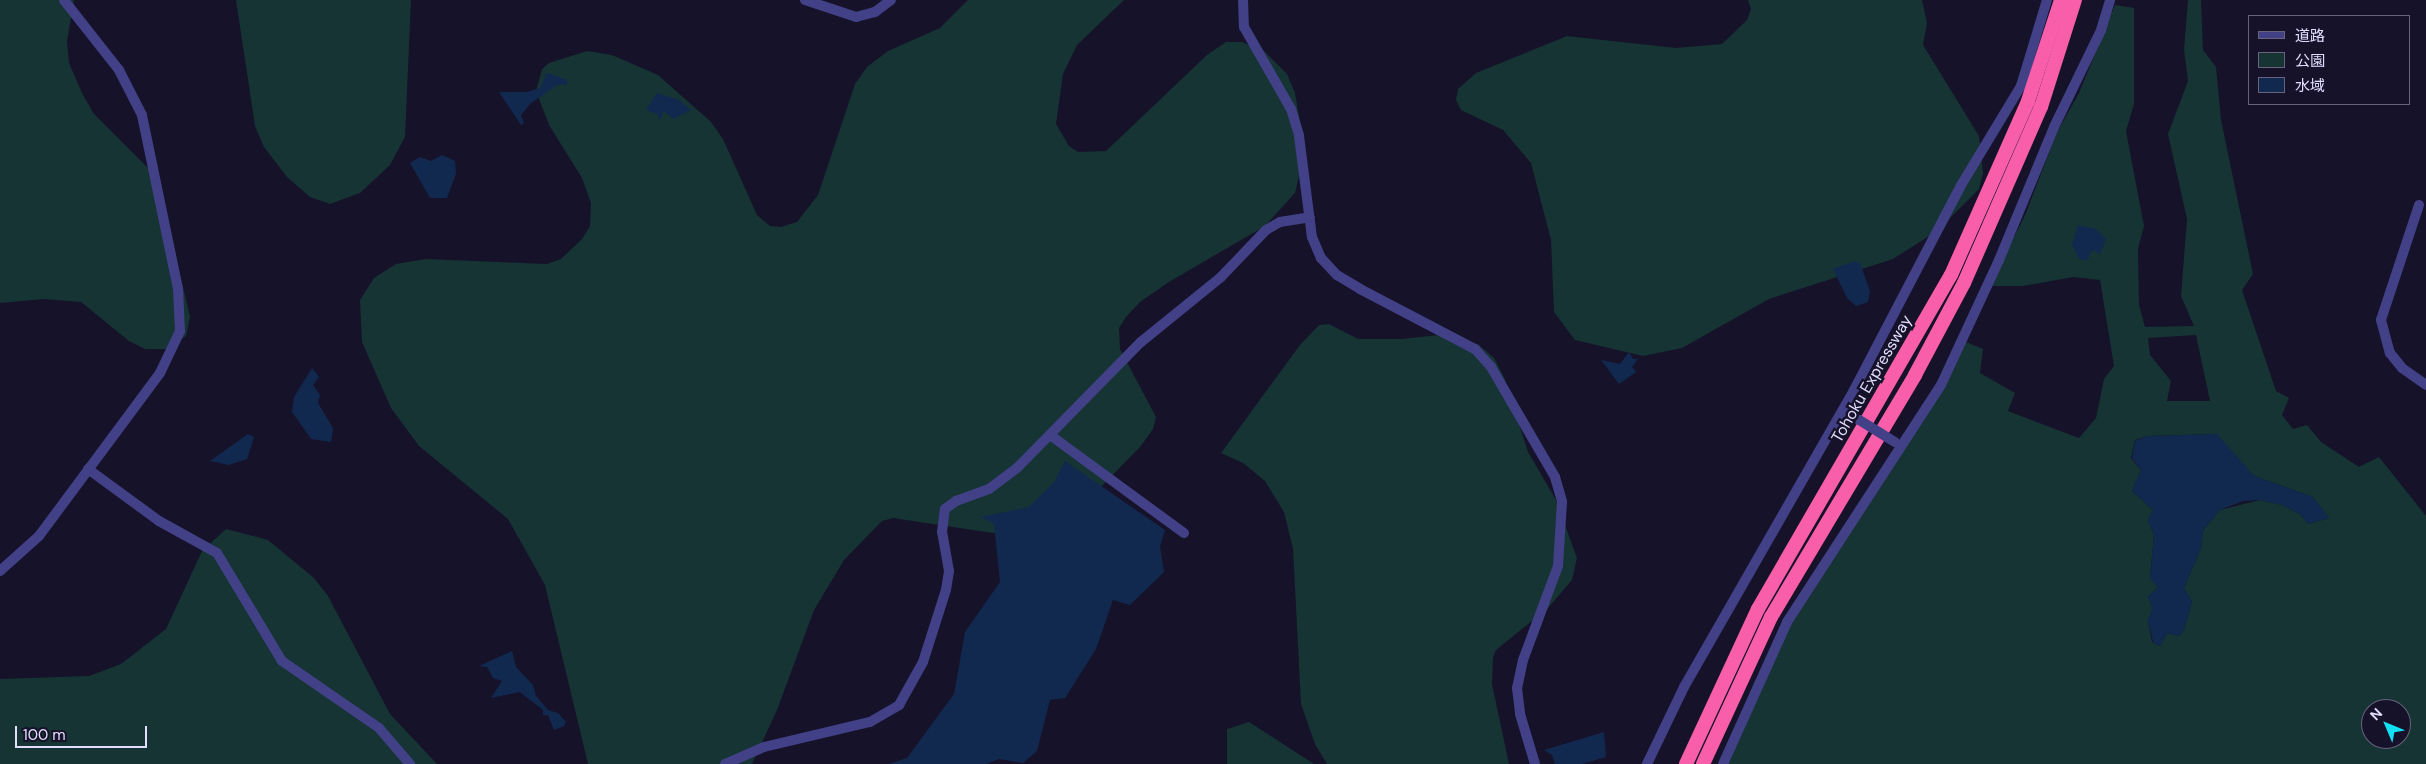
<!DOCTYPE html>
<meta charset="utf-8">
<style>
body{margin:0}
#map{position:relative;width:2426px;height:764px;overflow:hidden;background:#16122a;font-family:"DM Sans","Noto Sans JP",sans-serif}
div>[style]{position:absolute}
.green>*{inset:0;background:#153433}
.water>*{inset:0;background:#12294f}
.minor>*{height:10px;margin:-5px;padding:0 5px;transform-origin:5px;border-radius:5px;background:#424087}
.highway>*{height:14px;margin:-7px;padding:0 7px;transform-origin:7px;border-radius:7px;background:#f85ea9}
.minor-bridge>*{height:10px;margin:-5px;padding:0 5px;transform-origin:5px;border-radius:5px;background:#424087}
span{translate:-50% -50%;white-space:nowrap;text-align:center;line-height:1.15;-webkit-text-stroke:5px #16122a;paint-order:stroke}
.street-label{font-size:16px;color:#e0ddfd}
.legend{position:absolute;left:2248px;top:15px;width:162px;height:90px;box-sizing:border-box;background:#16122a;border:1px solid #67637e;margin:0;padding:6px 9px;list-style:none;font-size:15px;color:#e0ddfd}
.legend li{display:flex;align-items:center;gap:10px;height:25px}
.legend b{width:25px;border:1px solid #67637e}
.north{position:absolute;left:2361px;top:699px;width:50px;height:50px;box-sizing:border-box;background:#16122a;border:1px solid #67637e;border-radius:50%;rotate:315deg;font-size:14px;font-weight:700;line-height:20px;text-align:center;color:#e0ddfd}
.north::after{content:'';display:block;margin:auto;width:18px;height:22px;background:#12e0f4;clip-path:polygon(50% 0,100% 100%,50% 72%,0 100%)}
.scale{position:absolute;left:15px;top:726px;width:132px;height:22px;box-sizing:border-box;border:2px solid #e0ddfd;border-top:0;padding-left:6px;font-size:15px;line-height:18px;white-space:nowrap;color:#e0ddfd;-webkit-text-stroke:4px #16122a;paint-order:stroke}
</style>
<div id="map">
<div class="green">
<div style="clip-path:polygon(0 0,74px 0,67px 41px,69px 63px,83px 95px,94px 114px,153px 173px,167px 219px,190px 317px,186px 336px,169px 349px,145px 349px,129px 341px,81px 302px,44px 299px,0 303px)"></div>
<div style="clip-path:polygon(236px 0,411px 0,405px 137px,390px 165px,360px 193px,330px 204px,310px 197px,287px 177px,264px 147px,255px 126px)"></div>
<div style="clip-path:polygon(968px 0,1124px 0,1077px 45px,1063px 74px,1056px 124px,1069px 146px,1078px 152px,1106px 151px,1207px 55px,1226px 42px,1242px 42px,1264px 51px,1287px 74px,1295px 93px,1305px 151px,1295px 193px,1265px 226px,1169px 282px,1140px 302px,1126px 317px,1119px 328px,1120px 349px,1156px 417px,1153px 429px,1140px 447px,1094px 494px,1026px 538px,893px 518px,882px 521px,844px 560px,814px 610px,777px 710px,752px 764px,588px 764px,545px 585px,508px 519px,419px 446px,391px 408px,362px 342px,360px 300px,374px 278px,396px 264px,426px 259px,547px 264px,561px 259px,582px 239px,590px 226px,591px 203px,582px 178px,549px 125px,536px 91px,542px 69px,549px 63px,587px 51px,612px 55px,658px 75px,711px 122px,723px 139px,757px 215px,770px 226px,781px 227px,797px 222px,818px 195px,855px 84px,867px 67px,888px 51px,940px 28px)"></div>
<div style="clip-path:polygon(1748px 0,1922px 0,1927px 23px,1923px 45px,1979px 136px,1983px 173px,1979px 189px,1937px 231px,1893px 259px,1769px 299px,1682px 348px,1643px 356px,1575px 340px,1554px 312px,1551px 240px,1531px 163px,1503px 130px,1461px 110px,1456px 100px,1458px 89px,1476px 73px,1567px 36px,1676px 48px,1722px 44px,1747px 20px,1751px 9px)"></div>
<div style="clip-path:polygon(evenodd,2188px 0,2201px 0,2203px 50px,2216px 67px,2221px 120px,2253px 274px,2242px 290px,2276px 391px,2289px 398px,2282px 415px,2293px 429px,2307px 425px,2321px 442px,2359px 467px,2379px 457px,2426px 516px,2426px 764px,1726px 764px,1789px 623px,1966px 342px,1983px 349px,1980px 373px,2015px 393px,2008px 411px,2079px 438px,2096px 418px,2104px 379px,2114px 366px,2100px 280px,2073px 277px,2023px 286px,1990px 286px,2026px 213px,2056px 134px,2079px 93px,2115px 5px,2134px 8px,2134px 104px,2126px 131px,2144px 226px,2138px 249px,2139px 305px,2145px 327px,2194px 326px,2181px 296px,2187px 219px,2168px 134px,2188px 81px,2184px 50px,2188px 0,2196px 335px,2210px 401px,2167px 401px,2171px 381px,2150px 355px,2148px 338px,2196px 335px,2188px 0,2216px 434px,2254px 476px,2313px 497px,2329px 518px,2308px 524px,2300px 514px,2282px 505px,2260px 500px,2220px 510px,2203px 530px,2201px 548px,2184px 588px,2192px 602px,2184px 629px,2179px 636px,2167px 633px,2160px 646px,2152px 642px,2148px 620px,2153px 608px,2148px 597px,2158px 587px,2150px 578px,2154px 535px,2148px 520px,2153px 510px,2132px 491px,2141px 470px,2131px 458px,2135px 440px,2148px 436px,2216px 434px,2188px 0,2371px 709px,2401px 709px,2401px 739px,2371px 739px,2371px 709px)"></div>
<div style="clip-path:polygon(1329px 324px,1358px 339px,1402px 339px,1448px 334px,1479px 345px,1494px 358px,1504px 377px,1528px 452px,1556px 500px,1577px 558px,1572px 580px,1548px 608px,1496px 650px,1493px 657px,1492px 684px,1509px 764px,1327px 764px,1315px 744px,1301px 704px,1293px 549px,1284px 512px,1265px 481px,1243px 463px,1221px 453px,1300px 345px,1319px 325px)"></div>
<div style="clip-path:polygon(226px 529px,268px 540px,314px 578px,328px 596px,390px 714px,437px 764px,0 764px,0 679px,89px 676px,121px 664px,166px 629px,202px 551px)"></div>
<div style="clip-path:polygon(1249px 722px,1314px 764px,1227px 764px,1227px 729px)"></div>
</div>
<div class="water">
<div style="clip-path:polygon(547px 73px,567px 80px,567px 84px,557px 85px,530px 104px,521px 115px,524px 123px,521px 125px,499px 92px,527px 92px,540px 88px)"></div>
<div style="clip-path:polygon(657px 93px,679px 100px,691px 110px,673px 119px,664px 111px,659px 120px,657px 114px,646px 110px)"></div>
<div style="clip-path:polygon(442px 155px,455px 161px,456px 174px,447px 198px,430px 198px,410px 163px,420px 157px,431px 161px)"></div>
<div style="clip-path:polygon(2078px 225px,2096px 229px,2106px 239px,2100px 254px,2092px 250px,2087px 261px,2079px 259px,2072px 245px)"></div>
<div style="clip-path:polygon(1855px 261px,1860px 263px,1870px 291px,1868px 302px,1856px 306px,1847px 298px,1833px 269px)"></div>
<div style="clip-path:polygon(1629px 352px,1633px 359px,1638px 359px,1632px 367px,1636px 372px,1619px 384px,1601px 360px,1620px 364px)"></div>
<div style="clip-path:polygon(312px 368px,319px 377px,313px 385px,320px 395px,318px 403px,333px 428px,331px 442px,311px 439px,292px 412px,294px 397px)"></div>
<div style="clip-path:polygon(248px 434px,254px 437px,247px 459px,229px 465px,210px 461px)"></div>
<div style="clip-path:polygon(2217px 434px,2254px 476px,2313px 497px,2329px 518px,2308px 524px,2300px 514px,2282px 505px,2260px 500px,2243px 501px,2220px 510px,2203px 530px,2201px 548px,2184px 588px,2192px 602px,2184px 629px,2179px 636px,2167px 633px,2160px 646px,2153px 642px,2148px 620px,2153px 608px,2148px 597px,2158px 587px,2150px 579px,2154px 535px,2148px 520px,2153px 510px,2132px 491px,2141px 470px,2132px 458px,2135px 441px,2148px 436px)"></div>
<div style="clip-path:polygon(1065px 461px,1165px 530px,1160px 546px,1164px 572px,1130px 605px,1113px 600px,1096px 649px,1065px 698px,1050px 700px,1037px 751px,1023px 763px,999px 759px,986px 764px,889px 764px,907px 758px,954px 694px,965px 632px,1000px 582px,994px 524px,981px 517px,1029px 507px,1054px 482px)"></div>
<div style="clip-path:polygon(512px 651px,516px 667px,533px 685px,536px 696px,548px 710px,558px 713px,566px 722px,564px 726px,554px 730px,548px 715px,543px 715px,543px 710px,520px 692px,491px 698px,502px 681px,493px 678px,487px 667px,479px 666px)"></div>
<div style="clip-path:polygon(1604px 732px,1606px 757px,1582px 764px,1555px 764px,1552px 755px,1544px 750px)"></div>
</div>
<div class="minor">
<div style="left:805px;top:0;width:54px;rotate:18.4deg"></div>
<div style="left:856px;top:17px;width:20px;rotate:-15deg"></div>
<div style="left:875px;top:12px;width:20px;rotate:-37deg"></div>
<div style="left:1243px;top:0;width:27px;rotate:88deg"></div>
<div style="left:1244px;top:27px;width:95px;rotate:60.2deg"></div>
<div style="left:1291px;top:109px;width:28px;rotate:73deg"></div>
<div style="left:1299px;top:136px;width:102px;rotate:82.7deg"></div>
<div style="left:1312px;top:237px;width:23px;rotate:67deg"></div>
<div style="left:1321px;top:258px;width:23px;rotate:47deg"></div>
<div style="left:1337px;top:275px;width:27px;rotate:31deg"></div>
<div style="left:1360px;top:289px;width:130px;rotate:27.6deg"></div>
<div style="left:1475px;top:349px;width:24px;rotate:48deg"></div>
<div style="left:1491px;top:367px;width:127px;rotate:59.8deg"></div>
<div style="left:1555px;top:477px;width:26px;rotate:74deg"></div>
<div style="left:1562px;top:502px;width:64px;rotate:93.6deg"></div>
<div style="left:1558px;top:566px;width:100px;rotate:110.4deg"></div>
<div style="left:1523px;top:660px;width:29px;rotate:102deg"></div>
<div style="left:1517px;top:688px;width:26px;rotate:83deg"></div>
<div style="left:1520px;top:714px;width:52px;rotate:73.3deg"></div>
<div style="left:2419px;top:205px;width:121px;rotate:108.3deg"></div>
<div style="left:2381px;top:320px;width:34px;rotate:75deg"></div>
<div style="left:2390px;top:353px;width:19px;rotate:51deg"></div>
<div style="left:2402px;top:368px;width:29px;rotate:35deg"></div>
<div style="left:1050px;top:435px;width:166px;rotate:36.2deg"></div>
<div style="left:88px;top:469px;width:88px;rotate:36.2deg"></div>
<div style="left:159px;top:521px;width:66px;rotate:28.9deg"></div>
<div style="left:217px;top:553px;width:126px;rotate:59deg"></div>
<div style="left:282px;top:661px;width:118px;rotate:34.6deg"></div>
<div style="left:379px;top:728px;width:48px;rotate:49.3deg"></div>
<div style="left:0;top:571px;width:52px;rotate:-41.9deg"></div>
<div style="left:39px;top:536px;width:203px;rotate:-53.4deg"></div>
<div style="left:160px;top:373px;width:47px;rotate:-64.5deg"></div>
<div style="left:180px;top:331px;width:42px;rotate:-92.7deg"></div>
<div style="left:178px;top:289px;width:178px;rotate:-101.7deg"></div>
<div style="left:142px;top:115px;width:51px;rotate:-117.1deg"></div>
<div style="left:119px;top:70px;width:89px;rotate:-128.2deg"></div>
<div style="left:725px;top:764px;width:43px;rotate:-23.6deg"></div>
<div style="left:764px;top:747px;width:109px;rotate:-13.3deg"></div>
<div style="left:870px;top:722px;width:34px;rotate:-30deg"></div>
<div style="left:899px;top:705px;width:49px;rotate:-60.8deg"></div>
<div style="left:923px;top:662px;width:76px;rotate:-72.3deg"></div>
<div style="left:946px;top:590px;width:19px;rotate:-81deg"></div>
<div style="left:949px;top:571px;width:40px;rotate:-100deg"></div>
<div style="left:942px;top:532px;width:23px;rotate:-83deg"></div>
<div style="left:945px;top:509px;width:14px;rotate:-36deg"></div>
<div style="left:956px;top:501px;width:35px;rotate:-20deg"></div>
<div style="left:989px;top:489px;width:35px;rotate:-37deg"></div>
<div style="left:1017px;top:468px;width:177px;rotate:-45.5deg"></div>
<div style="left:1141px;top:342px;width:103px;rotate:-39.1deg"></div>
<div style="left:1221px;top:277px;width:65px;rotate:-46.2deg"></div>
<div style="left:1266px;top:230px;width:16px;rotate:-30deg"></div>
<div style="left:1280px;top:222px;width:30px;rotate:-9deg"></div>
<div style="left:1647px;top:764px;width:85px;rotate:-64.3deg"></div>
<div style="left:1684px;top:687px;width:342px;rotate:-60.2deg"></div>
<div style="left:1854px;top:390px;width:229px;rotate:-62.4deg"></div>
<div style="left:1960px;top:187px;width:118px;rotate:-58.9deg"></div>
<div style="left:2021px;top:86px;width:90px;rotate:-73.2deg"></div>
<div style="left:1723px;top:764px;width:156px;rotate:-65.7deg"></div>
<div style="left:1787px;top:622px;width:283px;rotate:-57deg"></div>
<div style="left:1941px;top:385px;width:138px;rotate:-65.1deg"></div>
<div style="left:1999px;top:260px;width:144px;rotate:-67.5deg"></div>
<div style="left:2054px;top:127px;width:108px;rotate:-64.1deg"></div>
<div style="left:2101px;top:30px;width:31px;rotate:-73deg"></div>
</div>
<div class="highway">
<div style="left:1686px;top:764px;width:171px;rotate:-65.1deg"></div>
<div style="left:1758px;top:609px;width:386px;rotate:-60deg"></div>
<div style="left:1951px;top:275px;width:190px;rotate:-66.1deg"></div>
<div style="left:2028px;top:101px;width:106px;rotate:-71.9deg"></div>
<div style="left:1703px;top:764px;width:162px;rotate:-65.2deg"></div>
<div style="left:1771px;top:617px;width:282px;rotate:-59.2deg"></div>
<div style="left:1915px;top:375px;width:104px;rotate:-62deg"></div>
<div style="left:1964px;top:283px;width:192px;rotate:-66.4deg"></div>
<div style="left:2041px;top:107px;width:112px;rotate:-72.4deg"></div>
</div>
<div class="minor-bridge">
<div style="left:1848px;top:413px;width:55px;rotate:31.7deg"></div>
</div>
<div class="street-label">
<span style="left:1872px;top:379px;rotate:-60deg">Tohoku Expressway</span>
</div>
<ul class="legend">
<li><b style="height:6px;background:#424087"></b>道路</li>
<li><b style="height:14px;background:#153433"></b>公園</li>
<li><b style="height:14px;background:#12294f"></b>水域</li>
</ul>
<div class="north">N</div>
<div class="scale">100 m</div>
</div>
